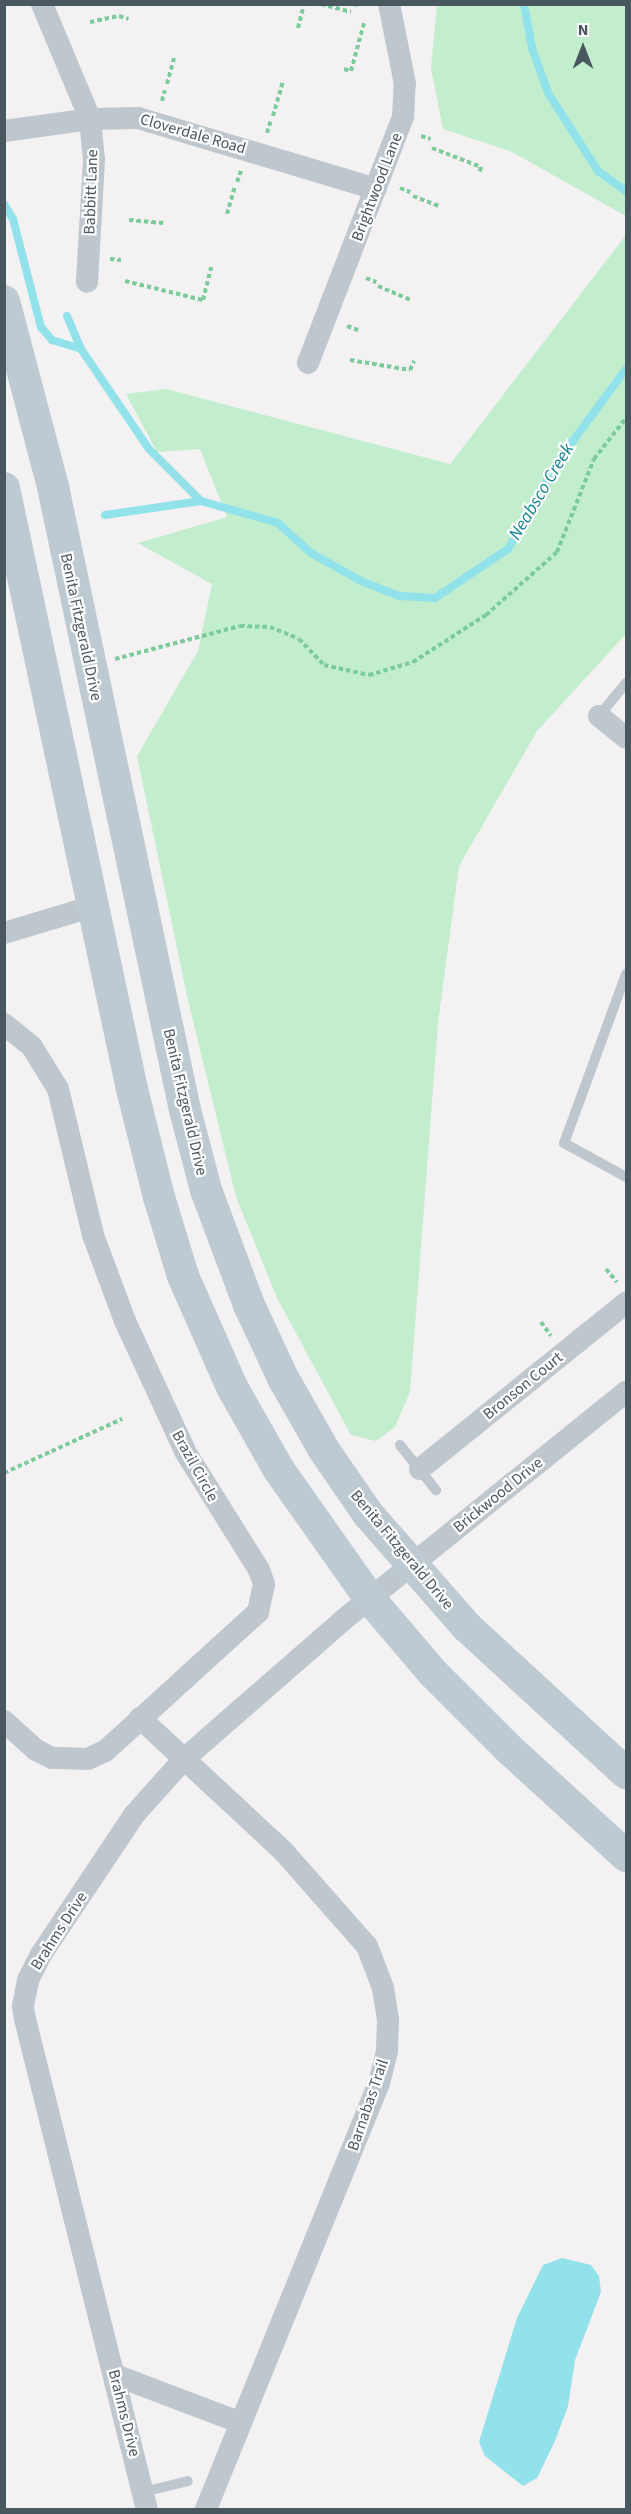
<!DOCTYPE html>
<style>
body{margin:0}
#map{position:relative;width:631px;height:2514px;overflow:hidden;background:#f3f1f2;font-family:"Source Sans 3",sans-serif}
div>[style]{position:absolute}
.green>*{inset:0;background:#c2eece}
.water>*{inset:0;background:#91e2ea}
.stream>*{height:8px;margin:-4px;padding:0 4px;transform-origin:4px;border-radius:4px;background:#91e2ea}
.path>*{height:4px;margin-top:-2px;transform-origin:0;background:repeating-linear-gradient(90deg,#7bcc9a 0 4.5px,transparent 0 7.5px)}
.lane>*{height:10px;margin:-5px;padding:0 5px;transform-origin:5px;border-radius:5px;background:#bdc7cd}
.street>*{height:22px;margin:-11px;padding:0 11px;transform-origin:11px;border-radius:11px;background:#bdc7cd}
.secondary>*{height:32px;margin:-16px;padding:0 16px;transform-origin:16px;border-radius:16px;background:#becad2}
span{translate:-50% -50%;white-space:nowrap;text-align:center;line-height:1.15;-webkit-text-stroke:4.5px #fff;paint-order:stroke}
.street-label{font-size:16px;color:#49575e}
.water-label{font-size:18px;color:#12818b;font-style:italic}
.frame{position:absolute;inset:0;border:6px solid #49575e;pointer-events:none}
.north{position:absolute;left:553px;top:18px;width:60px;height:60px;-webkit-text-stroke:4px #fff;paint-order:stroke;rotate:0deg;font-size:16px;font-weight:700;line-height:24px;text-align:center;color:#49575e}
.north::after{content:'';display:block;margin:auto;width:21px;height:27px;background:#49575e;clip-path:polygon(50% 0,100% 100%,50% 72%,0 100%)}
</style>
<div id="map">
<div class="green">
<div style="clip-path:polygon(437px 5px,626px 5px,626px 216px,510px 151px,443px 129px,431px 68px)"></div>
<div style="clip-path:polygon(626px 235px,626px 634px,537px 731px,459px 866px,438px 1023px,410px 1392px,395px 1427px,376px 1441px,351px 1435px,277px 1298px,236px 1197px,187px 996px,137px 756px,198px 651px,212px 584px,138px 543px,227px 517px,200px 449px,157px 452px,126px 394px,166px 389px,450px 464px)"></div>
</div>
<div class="water">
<div style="clip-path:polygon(562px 2258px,591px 2265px,599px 2276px,601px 2292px,575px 2360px,568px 2406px,555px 2441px,537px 2478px,523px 2486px,485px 2456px,479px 2442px,517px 2318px,543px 2265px)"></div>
</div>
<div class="stream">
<div style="left:524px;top:4px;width:45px;rotate:79.7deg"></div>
<div style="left:532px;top:48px;width:48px;rotate:70.4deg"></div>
<div style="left:548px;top:93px;width:93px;rotate:57.3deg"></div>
<div style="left:598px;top:171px;width:34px;rotate:36deg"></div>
<div style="left:4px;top:204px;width:17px;rotate:59deg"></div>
<div style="left:13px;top:219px;width:112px;rotate:75.5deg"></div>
<div style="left:41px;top:327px;width:17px;rotate:50deg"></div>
<div style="left:52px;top:340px;width:30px;rotate:17deg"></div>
<div style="left:67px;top:316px;width:36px;rotate:67deg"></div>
<div style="left:81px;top:349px;width:121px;rotate:55.8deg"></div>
<div style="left:149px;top:449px;width:74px;rotate:45deg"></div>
<div style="left:105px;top:515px;width:97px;rotate:-8.3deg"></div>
<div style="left:201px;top:501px;width:80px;rotate:15.9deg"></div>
<div style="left:278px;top:523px;width:45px;rotate:42.3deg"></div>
<div style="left:311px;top:553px;width:57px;rotate:29.2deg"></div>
<div style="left:361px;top:581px;width:41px;rotate:21.5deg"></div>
<div style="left:399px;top:596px;width:36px;rotate:3deg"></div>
<div style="left:435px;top:598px;width:88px;rotate:-33.9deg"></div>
<div style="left:508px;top:549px;width:101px;rotate:-60.4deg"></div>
<div style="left:558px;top:461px;width:114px;rotate:-53.5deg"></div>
</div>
<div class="path">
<div style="left:321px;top:4px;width:31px;rotate:15deg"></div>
<div style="left:190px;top:5px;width:1px;rotate:-90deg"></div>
<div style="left:354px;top:5px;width:5px;rotate:-11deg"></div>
<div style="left:90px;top:22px;width:30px;rotate:-12deg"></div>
<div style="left:119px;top:16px;width:10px;rotate:17deg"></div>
<div style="left:298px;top:28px;width:25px;rotate:-76deg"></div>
<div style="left:344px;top:69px;width:7px;rotate:16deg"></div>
<div style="left:351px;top:71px;width:50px;rotate:-74.8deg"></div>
<div style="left:167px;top:84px;width:27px;rotate:-75deg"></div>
<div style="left:162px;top:101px;width:11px;rotate:-75deg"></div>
<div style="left:273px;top:116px;width:36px;rotate:-74deg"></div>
<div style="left:267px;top:133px;width:14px;rotate:-73deg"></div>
<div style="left:421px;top:136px;width:10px;rotate:17deg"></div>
<div style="left:432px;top:148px;width:53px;rotate:21.2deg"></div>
<div style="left:481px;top:167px;width:7px;rotate:106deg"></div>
<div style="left:237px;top:182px;width:12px;rotate:-70deg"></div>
<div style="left:400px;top:188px;width:11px;rotate:22deg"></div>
<div style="left:413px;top:196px;width:28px;rotate:21deg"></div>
<div style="left:227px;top:214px;width:29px;rotate:-74deg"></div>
<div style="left:129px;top:220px;width:37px;rotate:5deg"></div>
<div style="left:110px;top:259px;width:11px;rotate:5deg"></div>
<div style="left:366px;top:278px;width:11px;rotate:22deg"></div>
<div style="left:125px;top:281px;width:80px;rotate:13.7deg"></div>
<div style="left:203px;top:300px;width:34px;rotate:-76deg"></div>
<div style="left:378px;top:286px;width:36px;rotate:23deg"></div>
<div style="left:347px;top:326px;width:12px;rotate:20deg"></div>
<div style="left:350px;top:360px;width:61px;rotate:9.5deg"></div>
<div style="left:410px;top:370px;width:10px;rotate:-66deg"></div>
<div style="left:115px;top:659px;width:129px;rotate:-14.8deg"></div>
<div style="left:240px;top:626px;width:30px;rotate:2deg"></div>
<div style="left:270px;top:627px;width:31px;rotate:22deg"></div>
<div style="left:299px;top:639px;width:36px;rotate:46deg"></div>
<div style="left:324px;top:665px;width:46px;rotate:12.5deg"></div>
<div style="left:369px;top:675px;width:46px;rotate:-16.5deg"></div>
<div style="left:413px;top:662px;width:87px;rotate:-32.8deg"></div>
<div style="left:486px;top:615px;width:95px;rotate:-41.6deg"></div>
<div style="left:557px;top:552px;width:100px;rotate:-68.3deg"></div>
<div style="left:594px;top:459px;width:52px;rotate:-52deg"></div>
<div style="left:606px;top:1269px;width:17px;rotate:50deg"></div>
<div style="left:541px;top:1322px;width:17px;rotate:54deg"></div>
<div style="left:4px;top:1473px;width:130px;rotate:-24.6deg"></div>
</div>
<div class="lane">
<div style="left:599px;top:716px;width:43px;rotate:-50.7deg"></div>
<div style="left:626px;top:974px;width:180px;rotate:110.1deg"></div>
<div style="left:564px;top:1143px;width:71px;rotate:28.7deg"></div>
<div style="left:400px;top:1445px;width:58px;rotate:51.3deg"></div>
<div style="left:143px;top:2492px;width:46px;rotate:-13.7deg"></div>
</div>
<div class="street">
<div style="left:42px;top:4px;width:125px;rotate:67.3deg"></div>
<div style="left:90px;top:119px;width:41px;rotate:84.4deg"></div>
<div style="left:94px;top:160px;width:122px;rotate:93.3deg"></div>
<div style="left:4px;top:131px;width:87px;rotate:-7.9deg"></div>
<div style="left:90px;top:119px;width:48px;rotate:-1.2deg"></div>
<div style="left:138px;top:118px;width:248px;rotate:16.6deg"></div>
<div style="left:308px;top:363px;width:264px;rotate:-68.9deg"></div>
<div style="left:403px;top:117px;width:33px;rotate:-87deg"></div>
<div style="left:405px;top:84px;width:82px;rotate:-101.3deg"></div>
<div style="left:599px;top:716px;width:35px;rotate:39deg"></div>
<div style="left:4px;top:933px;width:94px;rotate:-16.7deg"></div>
<div style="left:4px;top:1024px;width:36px;rotate:39deg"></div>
<div style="left:32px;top:1047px;width:49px;rotate:58.2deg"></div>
<div style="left:58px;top:1089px;width:150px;rotate:76.5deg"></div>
<div style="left:93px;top:1235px;width:92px;rotate:69.6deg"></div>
<div style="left:125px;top:1321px;width:145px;rotate:65.2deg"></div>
<div style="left:186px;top:1453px;width:138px;rotate:58deg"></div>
<div style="left:259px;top:1570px;width:15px;rotate:70deg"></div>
<div style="left:264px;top:1584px;width:29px;rotate:102deg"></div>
<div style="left:258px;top:1612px;width:207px;rotate:137.7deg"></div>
<div style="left:105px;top:1751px;width:19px;rotate:155deg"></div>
<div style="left:88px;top:1759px;width:36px;rotate:-178deg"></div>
<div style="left:52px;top:1758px;width:18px;rotate:-153deg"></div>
<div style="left:36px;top:1750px;width:43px;rotate:-137.8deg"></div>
<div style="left:420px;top:1469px;width:265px;rotate:-38.9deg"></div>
<div style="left:140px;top:1718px;width:197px;rotate:42.9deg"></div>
<div style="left:284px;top:1852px;width:125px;rotate:48.6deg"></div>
<div style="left:367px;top:1946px;width:45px;rotate:69.1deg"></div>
<div style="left:383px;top:1988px;width:32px;rotate:81deg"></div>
<div style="left:388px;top:2020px;width:31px;rotate:92deg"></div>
<div style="left:387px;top:2051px;width:33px;rotate:104deg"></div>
<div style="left:379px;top:2083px;width:461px;rotate:112.1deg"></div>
<div style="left:115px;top:2375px;width:133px;rotate:20.8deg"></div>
<div style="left:147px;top:2510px;width:506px;rotate:-103.95deg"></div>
<div style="left:25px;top:2019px;width:13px;rotate:-99deg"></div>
<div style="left:23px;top:2006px;width:26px;rotate:-79deg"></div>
<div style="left:28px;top:1980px;width:30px;rotate:-63deg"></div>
<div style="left:42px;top:1953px;width:166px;rotate:-56.3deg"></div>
<div style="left:134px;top:1815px;width:75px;rotate:-48.2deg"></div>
<div style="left:184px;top:1759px;width:210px;rotate:-41.1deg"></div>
<div style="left:342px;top:1621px;width:365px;rotate:-38.9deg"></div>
</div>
<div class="secondary">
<div style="left:4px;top:301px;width:192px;rotate:75.2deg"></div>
<div style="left:53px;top:487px;width:637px;rotate:78.04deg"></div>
<div style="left:185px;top:1110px;width:83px;rotate:75.3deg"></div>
<div style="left:206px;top:1190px;width:123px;rotate:69.5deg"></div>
<div style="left:249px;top:1305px;width:81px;rotate:65deg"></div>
<div style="left:283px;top:1378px;width:83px;rotate:60.3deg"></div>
<div style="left:324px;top:1450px;width:78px;rotate:55.5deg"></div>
<div style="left:368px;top:1514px;width:150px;rotate:48.8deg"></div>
<div style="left:467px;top:1627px;width:216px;rotate:42.6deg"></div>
<div style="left:4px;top:488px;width:614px;rotate:77.98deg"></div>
<div style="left:132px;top:1089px;width:111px;rotate:76deg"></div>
<div style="left:159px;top:1197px;width:83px;rotate:73.1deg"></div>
<div style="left:183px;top:1276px;width:121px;rotate:66.2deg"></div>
<div style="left:232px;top:1387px;width:95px;rotate:60.5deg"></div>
<div style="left:279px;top:1470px;width:158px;rotate:54.8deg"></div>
<div style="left:370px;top:1599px;width:97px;rotate:49.6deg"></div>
<div style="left:433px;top:1673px;width:107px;rotate:45deg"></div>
<div style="left:509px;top:1749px;width:159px;rotate:42.4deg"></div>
</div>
<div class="street-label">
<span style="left:193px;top:134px;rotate:16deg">Cloverdale Road</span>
<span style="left:377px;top:187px;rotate:-69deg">Brightwood Lane</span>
<span style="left:91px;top:192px;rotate:-88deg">Babbitt Lane</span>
<span style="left:81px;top:627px;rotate:78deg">Benita Fitzgerald Drive</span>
<span style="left:185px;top:1102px;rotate:77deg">Benita Fitzgerald Drive</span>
<span style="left:523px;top:1386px;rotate:-39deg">Bronson Court</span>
<span style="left:195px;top:1466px;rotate:61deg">Brazil Circle</span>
<span style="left:498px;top:1495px;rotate:-39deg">Brickwood Drive</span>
<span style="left:402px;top:1550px;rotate:50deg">Benita Fitzgerald Drive</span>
<span style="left:59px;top:1931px;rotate:-57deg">Brahms Drive</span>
<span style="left:368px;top:2105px;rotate:-71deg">Barnabas Trail</span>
<span style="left:124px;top:2413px;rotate:76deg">Brahms Drive</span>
</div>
<div class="water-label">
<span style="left:542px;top:492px;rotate:-59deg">Neabsco Creek</span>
</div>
<div class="frame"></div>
<div class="north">N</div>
</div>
